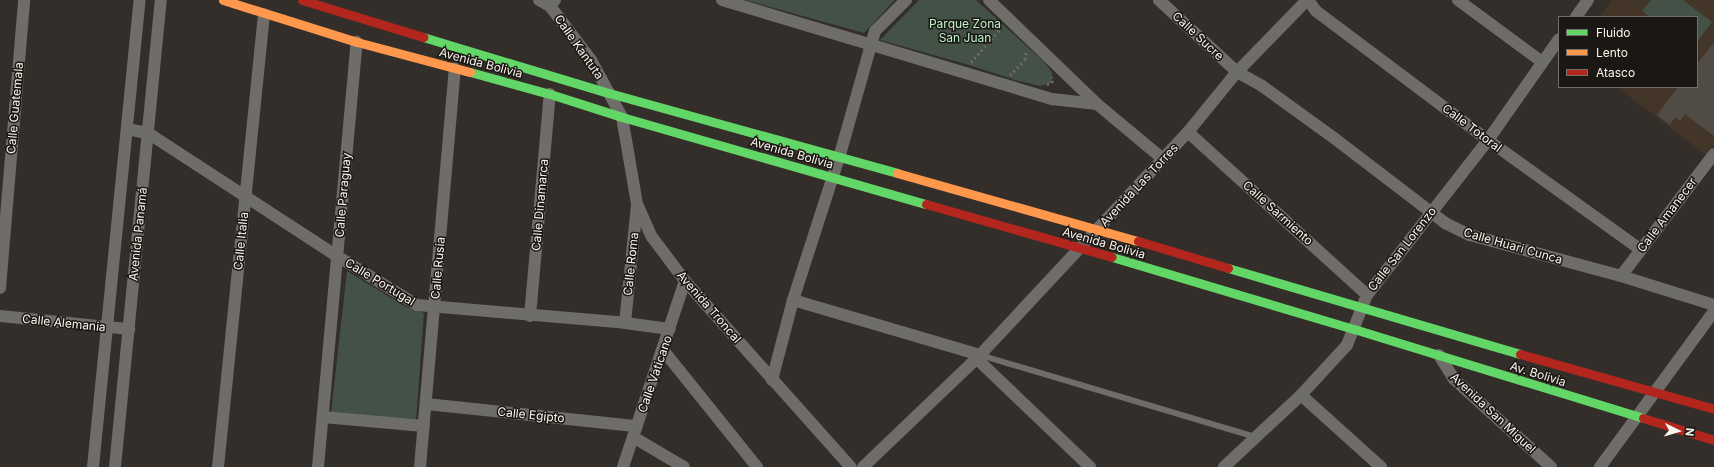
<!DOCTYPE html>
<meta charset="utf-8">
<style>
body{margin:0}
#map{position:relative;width:1714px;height:467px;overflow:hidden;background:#332e29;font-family:Inter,sans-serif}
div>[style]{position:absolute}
.built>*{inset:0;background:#433528}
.green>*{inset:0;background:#435146}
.building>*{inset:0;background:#514b45}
.path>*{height:2.5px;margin-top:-1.25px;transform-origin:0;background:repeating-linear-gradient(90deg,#6d6a66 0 2px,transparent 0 5px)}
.lane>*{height:6px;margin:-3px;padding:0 3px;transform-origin:3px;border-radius:3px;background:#6e6d69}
.street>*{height:12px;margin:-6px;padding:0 6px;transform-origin:6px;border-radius:6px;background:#6e6d69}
.fast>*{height:9px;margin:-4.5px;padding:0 4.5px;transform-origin:4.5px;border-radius:4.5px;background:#63d668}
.slow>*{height:9px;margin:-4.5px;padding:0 4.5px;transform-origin:4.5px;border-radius:4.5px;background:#ff974d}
.jam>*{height:9px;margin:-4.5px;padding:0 4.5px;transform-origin:4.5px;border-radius:4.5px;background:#b3261e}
span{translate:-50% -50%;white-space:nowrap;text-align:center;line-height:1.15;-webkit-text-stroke:3px #1b1713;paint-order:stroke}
.park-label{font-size:12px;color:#bff2cc}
.street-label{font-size:12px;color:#faf3ed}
.legend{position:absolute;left:1558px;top:16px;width:140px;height:72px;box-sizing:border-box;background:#1b1713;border:1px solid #746f6a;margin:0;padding:5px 7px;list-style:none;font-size:12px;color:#faf3ed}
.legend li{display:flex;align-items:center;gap:8px;height:20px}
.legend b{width:20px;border:1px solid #746f6a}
.north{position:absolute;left:1658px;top:411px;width:40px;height:40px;-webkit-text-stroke:3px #1b1713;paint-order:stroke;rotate:95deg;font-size:11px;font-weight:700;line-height:16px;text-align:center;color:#faf3ed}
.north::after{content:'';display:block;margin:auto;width:14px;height:18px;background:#faf3ed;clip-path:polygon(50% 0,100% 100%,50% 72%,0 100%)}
</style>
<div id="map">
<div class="built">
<div style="clip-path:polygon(1612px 0,1714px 0,1714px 145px,1706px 155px,1617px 87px,1697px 87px,1697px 17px,1599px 17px)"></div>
</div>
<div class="green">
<div style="clip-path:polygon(745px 0,895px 0,864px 33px)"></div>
<div style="clip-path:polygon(919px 0,976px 0,1043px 61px,1052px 72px,1052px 83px,1040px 86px,1015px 80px,969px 65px,880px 40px)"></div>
<div style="clip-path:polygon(1651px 0,1683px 0,1712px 22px,1697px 42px,1697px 17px,1650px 17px,1642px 11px)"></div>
<div style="clip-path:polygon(347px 271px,406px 307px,424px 313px,416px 421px,331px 413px)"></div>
</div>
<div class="building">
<div style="clip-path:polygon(1714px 42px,1714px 136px,1685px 114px,1680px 121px,1675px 117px,1670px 125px,1657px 115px,1678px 87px,1697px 87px,1697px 64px)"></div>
</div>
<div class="path">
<div style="left:971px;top:62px;width:45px;rotate:-48.6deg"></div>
<div style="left:1010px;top:75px;width:21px;rotate:-45deg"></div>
<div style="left:1025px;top:60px;width:8px;rotate:-83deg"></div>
<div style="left:1047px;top:84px;width:5px;rotate:-11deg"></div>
<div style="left:1052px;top:83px;width:6px;rotate:-90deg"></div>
</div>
<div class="lane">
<div style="left:980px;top:355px;width:287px;rotate:16.6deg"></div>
</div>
<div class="street">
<div style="left:539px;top:0;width:13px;rotate:29deg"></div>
<div style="left:555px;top:0;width:8px;rotate:130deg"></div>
<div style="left:550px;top:6px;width:68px;rotate:52.8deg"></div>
<div style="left:591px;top:60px;width:65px;rotate:61.5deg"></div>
<div style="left:622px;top:117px;width:88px;rotate:80.2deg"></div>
<div style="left:637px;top:204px;width:36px;rotate:66deg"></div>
<div style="left:652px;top:237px;width:55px;rotate:53.1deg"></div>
<div style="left:685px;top:281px;width:249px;rotate:48.3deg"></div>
<div style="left:722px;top:0;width:345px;rotate:16.7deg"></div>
<div style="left:1052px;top:99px;width:45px;rotate:6.3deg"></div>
<div style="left:989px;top:0;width:150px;rotate:43.9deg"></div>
<div style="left:1097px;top:104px;width:86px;rotate:39.8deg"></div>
<div style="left:1159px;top:0;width:106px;rotate:42.7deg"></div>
<div style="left:1237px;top:72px;width:29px;rotate:29deg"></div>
<div style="left:1262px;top:86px;width:89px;rotate:35.8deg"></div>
<div style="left:1334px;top:138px;width:140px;rotate:37.4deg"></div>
<div style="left:1445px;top:223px;width:28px;rotate:26deg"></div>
<div style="left:1470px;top:235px;width:156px;rotate:15.2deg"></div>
<div style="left:1621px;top:276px;width:97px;rotate:17.3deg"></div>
<div style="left:1308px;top:0;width:14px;rotate:54deg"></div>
<div style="left:1316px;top:11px;width:215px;rotate:36.9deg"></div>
<div style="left:1488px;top:140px;width:188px;rotate:35.7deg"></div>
<div style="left:1458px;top:0;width:104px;rotate:36.4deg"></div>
<div style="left:1576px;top:17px;width:21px;rotate:-55deg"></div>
<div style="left:127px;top:129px;width:21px;rotate:11deg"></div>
<div style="left:148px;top:133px;width:225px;rotate:33.1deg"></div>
<div style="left:337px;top:256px;width:94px;rotate:31.5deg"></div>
<div style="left:417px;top:305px;width:209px;rotate:4.9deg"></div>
<div style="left:625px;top:323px;width:45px;rotate:7.6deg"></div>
<div style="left:1188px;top:132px;width:242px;rotate:42.3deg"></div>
<div style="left:1621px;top:276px;width:153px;rotate:-52.7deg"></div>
<div style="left:0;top:288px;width:289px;rotate:-85.2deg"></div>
<div style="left:793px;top:300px;width:195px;rotate:16.4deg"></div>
<div style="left:0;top:316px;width:130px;rotate:5.8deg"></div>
<div style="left:530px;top:316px;width:223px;rotate:-84.9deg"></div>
<div style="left:625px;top:323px;width:119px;rotate:-84.2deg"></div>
<div style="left:663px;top:350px;width:150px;rotate:51.2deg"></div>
<div style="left:1439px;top:355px;width:28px;rotate:58deg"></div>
<div style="left:1454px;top:379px;width:131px;rotate:42.2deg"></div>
<div style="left:976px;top:358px;width:158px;rotate:43.7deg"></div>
<div style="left:772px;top:380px;width:83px;rotate:-75.3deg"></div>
<div style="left:793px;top:300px;width:149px;rotate:-72.1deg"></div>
<div style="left:839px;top:158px;width:132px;rotate:-74.2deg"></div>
<div style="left:875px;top:31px;width:44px;rotate:-45deg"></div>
<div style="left:1301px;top:395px;width:108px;rotate:42deg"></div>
<div style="left:426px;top:404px;width:212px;rotate:6deg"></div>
<div style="left:323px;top:417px;width:101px;rotate:5.1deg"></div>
<div style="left:633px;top:437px;width:59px;rotate:30.5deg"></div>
<div style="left:93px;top:467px;width:469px;rotate:-84.3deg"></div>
<div style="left:115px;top:467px;width:469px;rotate:-84.4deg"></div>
<div style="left:218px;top:467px;width:455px;rotate:-84.2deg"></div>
<div style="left:318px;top:467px;width:427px;rotate:-84.8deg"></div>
<div style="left:420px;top:467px;width:400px;rotate:-85deg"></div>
<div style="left:623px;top:467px;width:196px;rotate:-71.6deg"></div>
<div style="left:863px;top:467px;width:162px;rotate:-43.7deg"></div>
<div style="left:980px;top:355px;width:305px;rotate:-47deg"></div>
<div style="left:1188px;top:132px;width:77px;rotate:-50.8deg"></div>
<div style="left:1237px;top:72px;width:100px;rotate:-45.8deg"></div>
<div style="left:1224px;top:467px;width:105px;rotate:-43.1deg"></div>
<div style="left:1301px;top:395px;width:68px;rotate:-47.4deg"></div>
<div style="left:1347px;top:345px;width:54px;rotate:-68.2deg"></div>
<div style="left:1367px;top:295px;width:197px;rotate:-52deg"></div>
<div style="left:1488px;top:140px;width:123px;rotate:-54.9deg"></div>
<div style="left:1600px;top:467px;width:193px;rotate:-53.8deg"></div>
</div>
<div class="fast">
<div style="left:423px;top:37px;width:194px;rotate:16.8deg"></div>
<div style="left:609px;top:93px;width:299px;rotate:15.5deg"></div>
<div style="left:470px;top:72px;width:83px;rotate:15.4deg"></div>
<div style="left:550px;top:94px;width:76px;rotate:17.7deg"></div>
<div style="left:622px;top:117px;width:316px;rotate:16deg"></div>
<div style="left:1112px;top:257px;width:252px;rotate:16.6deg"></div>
<div style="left:1354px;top:329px;width:302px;rotate:17.1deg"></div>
<div style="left:1228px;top:268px;width:304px;rotate:16.4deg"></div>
</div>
<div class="slow">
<div style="left:223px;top:0;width:140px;rotate:17.4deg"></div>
<div style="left:357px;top:42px;width:117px;rotate:14.9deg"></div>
<div style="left:897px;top:173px;width:250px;rotate:15.8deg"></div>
</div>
<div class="jam">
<div style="left:302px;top:0;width:127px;rotate:17deg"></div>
<div style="left:926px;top:204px;width:193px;rotate:15.9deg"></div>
<div style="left:1138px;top:241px;width:94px;rotate:16.7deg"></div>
<div style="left:1520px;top:354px;width:202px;rotate:15.8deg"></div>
<div style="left:1643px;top:418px;width:74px;rotate:17.2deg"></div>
</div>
<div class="park-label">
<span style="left:965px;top:31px">Parque Zona<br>San Juan</span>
</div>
<div class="street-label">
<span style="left:1198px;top:36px;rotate:43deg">Calle Sucre</span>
<span style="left:579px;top:47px;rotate:55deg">Calle Kantuta</span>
<span style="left:481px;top:63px;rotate:15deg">Avenida Bolivia</span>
<span style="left:15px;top:108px;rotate:-85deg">Calle Guatemala</span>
<span style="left:1472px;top:128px;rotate:37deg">Calle Totoral</span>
<span style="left:792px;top:153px;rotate:16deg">Avenida Bolivia</span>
<span style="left:1139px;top:185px;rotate:-47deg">Avenida Las Torres</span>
<span style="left:343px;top:195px;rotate:-85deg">Calle Paraguay</span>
<span style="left:540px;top:205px;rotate:-85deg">Calle Dinamarca</span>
<span style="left:1278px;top:213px;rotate:42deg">Calle Sarmiento</span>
<span style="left:1667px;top:215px;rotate:-53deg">Calle Amanecer</span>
<span style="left:138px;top:234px;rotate:-84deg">Avenida Panamá</span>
<span style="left:241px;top:241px;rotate:-84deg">Calle Italia</span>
<span style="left:1104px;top:243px;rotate:16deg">Avenida Bolivia</span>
<span style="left:1513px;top:246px;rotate:16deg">Calle Huari Cunca</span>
<span style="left:1402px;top:249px;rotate:-52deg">Calle San Lorenzo</span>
<span style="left:631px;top:264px;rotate:-84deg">Calle Roma</span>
<span style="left:438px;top:268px;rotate:-85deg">Calle Rusia</span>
<span style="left:380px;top:282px;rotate:31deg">Calle Portugal</span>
<span style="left:709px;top:307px;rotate:49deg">Avenida Troncal</span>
<span style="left:64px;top:323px;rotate:6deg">Calle Alemania</span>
<span style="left:655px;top:374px;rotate:-71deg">Calle Vaticano</span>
<span style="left:1538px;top:374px;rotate:17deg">Av. Bolivia</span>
<span style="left:1493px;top:413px;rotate:43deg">Avenida San Miguel</span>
<span style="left:531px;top:415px;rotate:6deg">Calle Egipto</span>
</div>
<ul class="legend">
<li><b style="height:5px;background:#63d668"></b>Fluido</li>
<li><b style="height:5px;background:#ff974d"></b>Lento</li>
<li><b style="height:5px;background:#b3261e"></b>Atasco</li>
</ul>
<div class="north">N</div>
</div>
